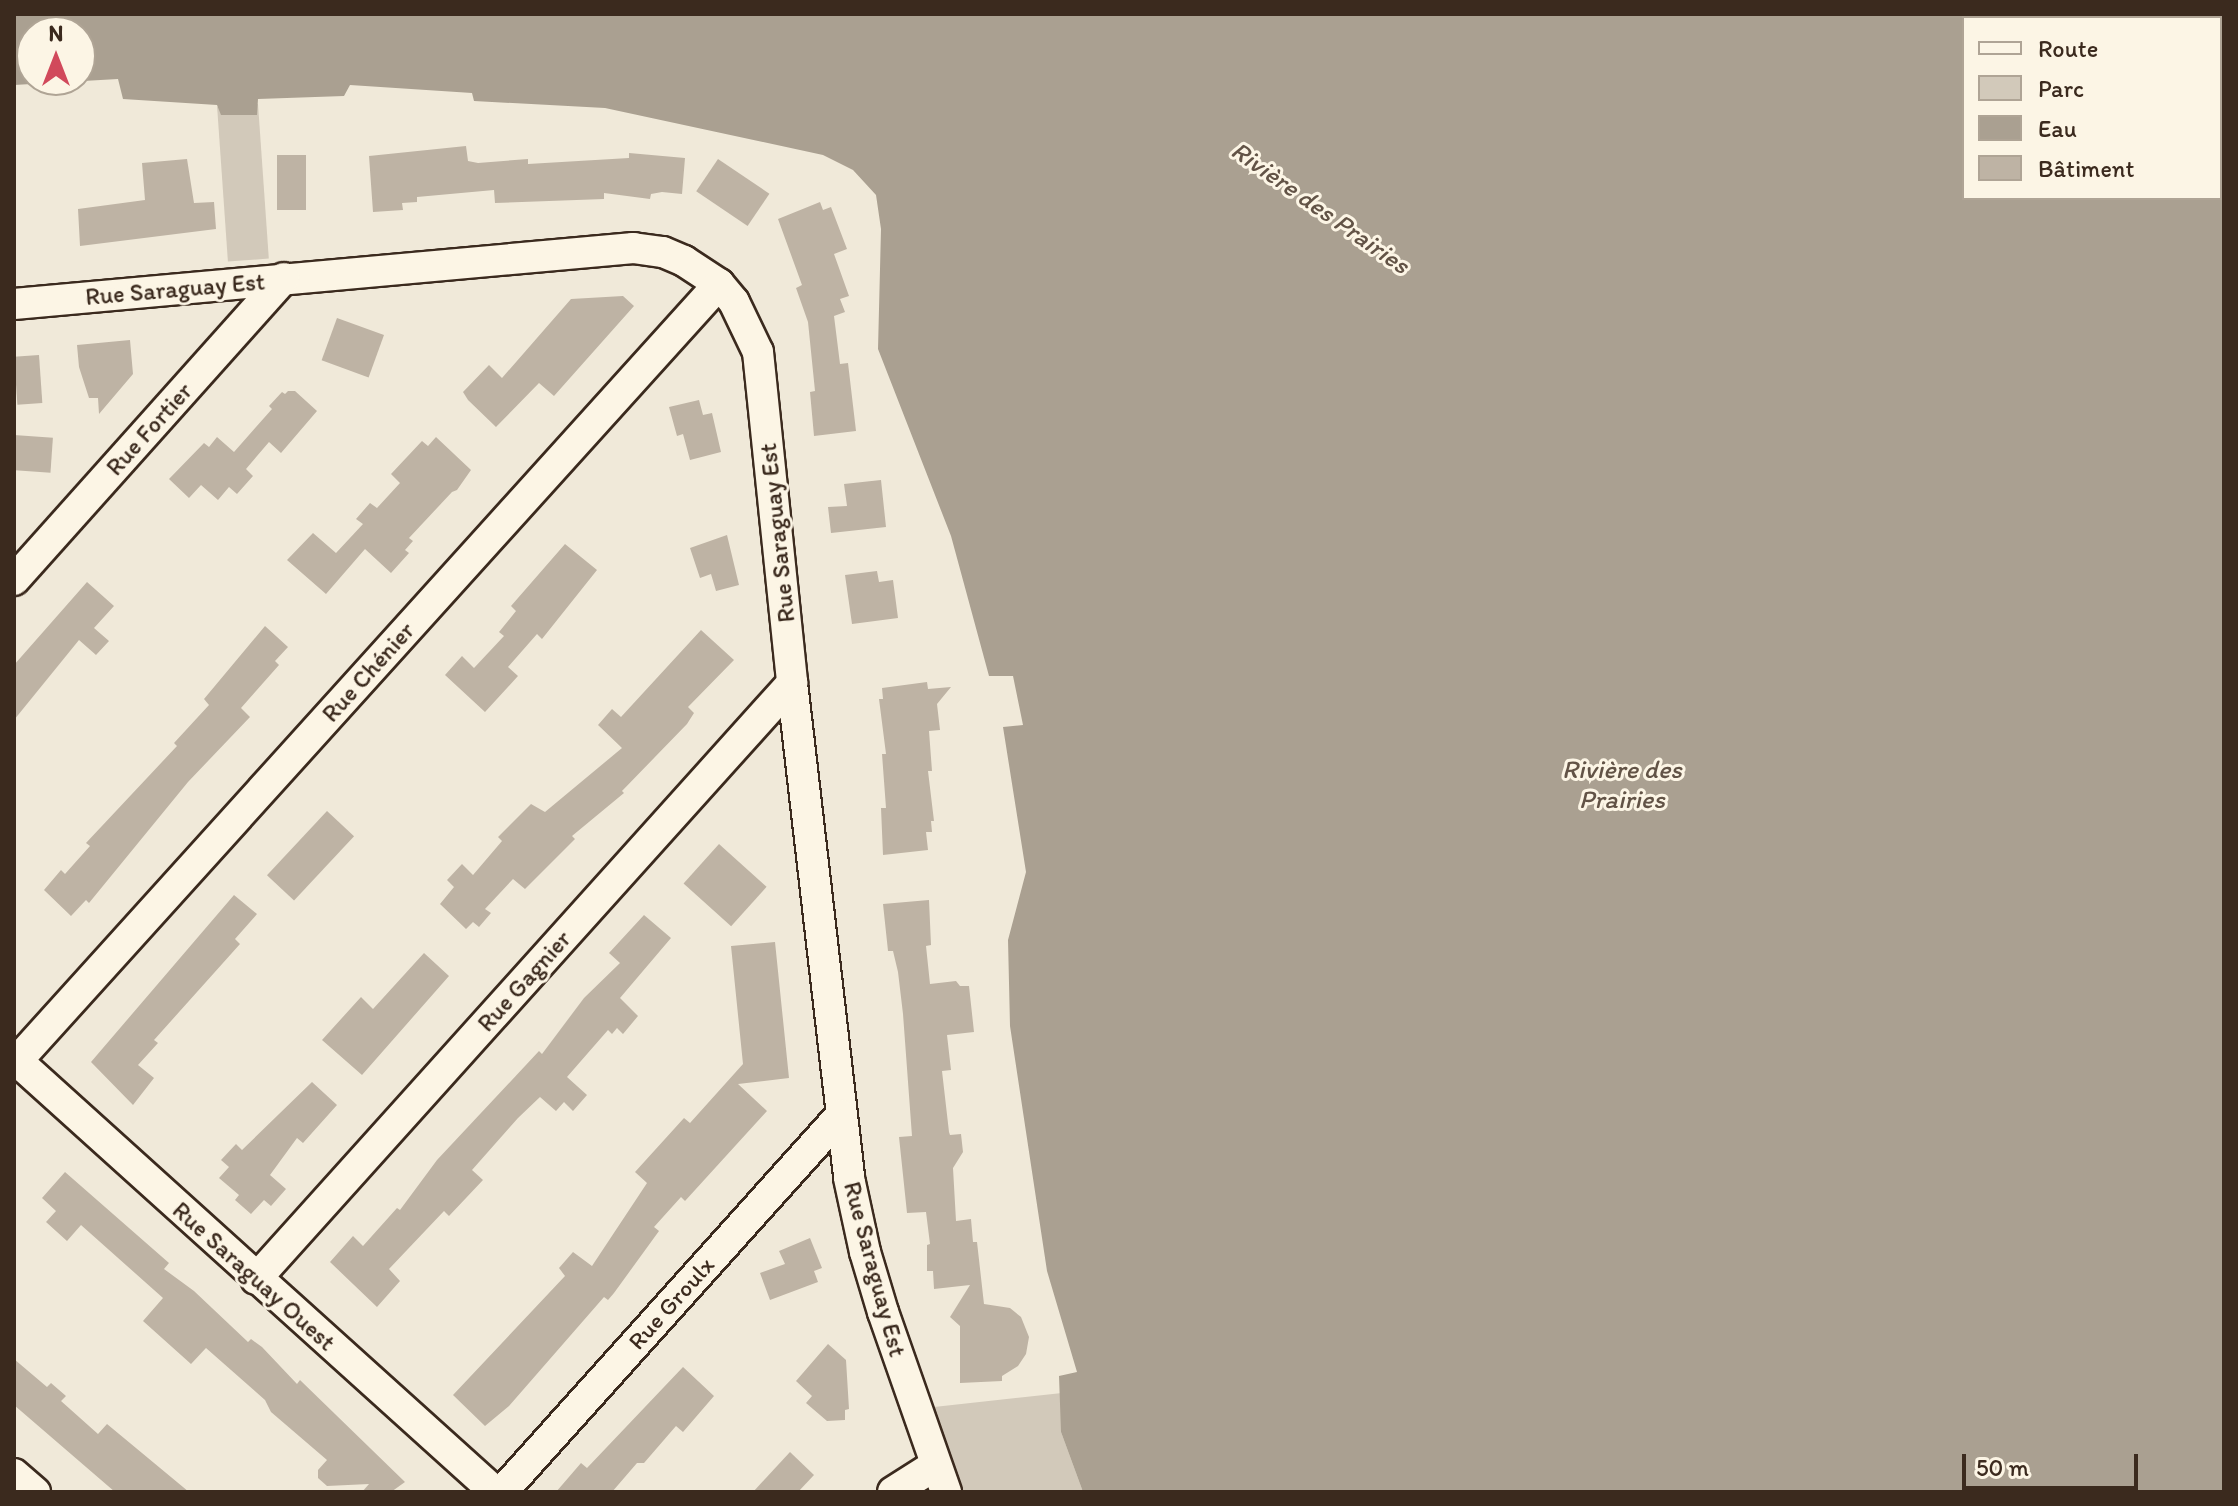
<!DOCTYPE html>
<meta charset="utf-8">
<style>
body{margin:0}
#map{position:relative;width:2238px;height:1506px;overflow:hidden;background:#f0e9d9;font-family:Itim,sans-serif}
div>[style]{position:absolute}
.green>*{inset:0;background:#d2c9ba;transform-origin:0 0}
.water>*{inset:0;background:#aaa091}
.building>*{inset:0;background:#beb3a4;transform-origin:0 0}
.roads{filter:drop-shadow(2px 0 #3b2a1e) drop-shadow(-2px 0 #3b2a1e) drop-shadow(0 2px #3b2a1e) drop-shadow(0 -2px #3b2a1e)}
.minor>*{height:30px;margin:-15px;padding:0 15px;transform-origin:15px;border-radius:15px;background:#fcf5e5}
span{translate:-50% -50%;white-space:nowrap;text-align:center;line-height:1.15;-webkit-text-stroke:6px #fcf5e5;paint-order:stroke}
.street-label{font-size:24px;color:#3b2a1e}
.water-label{font-size:26px;color:#625346;font-style:italic}
.frame{position:absolute;inset:0;border:16px solid #3b2a1e;pointer-events:none}
.legend{position:absolute;left:1962px;top:16px;width:260px;height:184px;box-sizing:border-box;background:#fcf5e5;border:2px solid #afa495;margin:0;padding:10px 14px;list-style:none;font-size:24px;color:#3b2a1e}
.legend li{display:flex;align-items:center;gap:16px;height:40px}
.legend b{width:40px;border:2px solid #afa495}
.north{position:absolute;left:16px;top:16px;width:80px;height:80px;box-sizing:border-box;background:#fcf5e5;border:2px solid #afa495;border-radius:50%;rotate:0deg;font-size:22px;font-weight:700;line-height:32px;text-align:center;color:#3b2a1e}
.north::after{content:'';display:block;margin:auto;width:28px;height:36px;background:#d1495b;clip-path:polygon(50% 0,100% 100%,50% 72%,0 100%)}
.scale{position:absolute;left:1962px;top:1454px;width:176px;height:36px;box-sizing:border-box;border:4px solid #3b2a1e;border-top:0;padding-left:10px;font-size:24px;line-height:28px;white-space:nowrap;color:#3b2a1e;-webkit-text-stroke:6px #fcf5e5;paint-order:stroke}
</style>
<div id="map">
<div class="green">
<div style="left:258px;top:104px;width:155px;height:41px;rotate:86deg"></div>
<div style="clip-path:polygon(1062px 1393px,1061px 1432px,1083px 1492px,964px 1492px,934px 1407px)"></div>
</div>
<div class="water">
<div style="clip-path:polygon(evenodd,14px 14px,2224px 14px,2224px 1492px,1083px 1492px,1061px 1432px,1059px 1376px,1077px 1372px,1047px 1271px,1010px 1026px,1008px 940px,1026px 872px,1003px 727px,1023px 725px,1013px 676px,989px 676px,951px 536px,878px 349px,881px 229px,876px 195px,853px 170px,823px 155px,605px 108px,474px 101px,472px 93px,350px 85px,344px 96px,258px 99px,257px 115px,221px 115px,217px 105px,123px 99px,118px 79px,14px 85px,14px 14px,1964px 18px,2220px 18px,2220px 198px,1964px 198px,1964px 18px,14px 14px,32px 32px,80px 32px,80px 80px,32px 80px,32px 32px)"></div>
</div>
<div class="building">
<div style="clip-path:polygon(466px 146px,468px 161px,478px 163px,528px 159px,528px 164px,629px 158px,629px 153px,685px 158px,682px 194px,662px 192px,651px 194px,650px 199px,604px 193px,604px 199px,495px 203px,494px 190px,417px 197px,417px 202px,402px 203px,403px 210px,373px 212px,369px 156px)"></div>
<div style="left:306px;top:155px;width:55px;height:29px;rotate:90deg"></div>
<div style="clip-path:polygon(187px 159px,194px 203px,214px 202px,216px 229px,80px 246px,78px 209px,145px 200px,142px 163px)"></div>
<div style="left:718px;top:159px;width:62px;height:39px;rotate:34deg"></div>
<div style="clip-path:polygon(820px 202px,823px 210px,831px 207px,847px 249px,834px 254px,849px 296px,840px 299px,845px 312px,834px 316px,840px 364px,848px 363px,856px 431px,814px 436px,810px 392px,815px 391px,808px 322px,796px 288px,802px 285px,778px 219px)"></div>
<div style="clip-path:polygon(623px 296px,634px 306px,554px 396px,539px 383px,496px 427px,468px 400px,463px 392px,489px 365px,502px 378px,571px 299px)"></div>
<div style="left:337px;top:318px;width:50px;height:45px;rotate:20deg"></div>
<div style="clip-path:polygon(130px 340px,133px 374px,99px 414px,98px 398px,89px 398px,79px 367px,77px 345px)"></div>
<div style="left:39px;top:355px;width:48px;height:25px;rotate:86deg"></div>
<div style="clip-path:polygon(288px 391px,295px 391px,317px 411px,281px 453px,269px 442px,246px 469px,253px 476px,237px 494px,229px 487px,218px 500px,201px 485px,189px 498px,169px 479px,204px 443px,209px 447px,217px 437px,234px 452px,272px 409px,269px 406px,282px 392px,285px 394px)"></div>
<div style="clip-path:polygon(699px 400px,703px 415px,712px 413px,721px 452px,690px 460px,683px 434px,677px 436px,669px 407px)"></div>
<div style="left:14px;top:435px;width:39px;height:35px;rotate:4deg"></div>
<div style="clip-path:polygon(436px 437px,471px 470px,457px 490px,452px 492px,409px 538px,413px 541px,405px 550px,409px 553px,391px 573px,365px 549px,326px 594px,287px 560px,313px 533px,336px 553px,363px 524px,356px 519px,370px 503px,377px 508px,400px 483px,391px 474px,422px 441px,428px 446px)"></div>
<div style="clip-path:polygon(881px 480px,886px 527px,831px 533px,828px 507px,847px 506px,844px 484px)"></div>
<div style="clip-path:polygon(727px 535px,739px 585px,716px 591px,711px 574px,700px 578px,690px 548px)"></div>
<div style="clip-path:polygon(565px 544px,597px 570px,542px 639px,537px 634px,508px 667px,518px 676px,485px 712px,445px 675px,462px 656px,474px 668px,504px 636px,499px 632px,516px 611px,511px 606px)"></div>
<div style="clip-path:polygon(877px 571px,879px 582px,893px 580px,898px 618px,852px 624px,845px 575px)"></div>
<div style="clip-path:polygon(87px 582px,114px 606px,94px 628px,109px 641px,96px 655px,79px 640px,14px 720px,14px 665px)"></div>
<div style="clip-path:polygon(265px 626px,288px 647px,275px 661px,279px 665px,241px 708px,250px 717px,188px 782px,89px 903px,86px 900px,71px 916px,44px 890px,61px 870px,65px 874px,90px 846px,86px 843px,177px 746px,174px 743px,209px 705px,204px 699px)"></div>
<div style="clip-path:polygon(701px 630px,734px 660px,688px 707px,694px 713px,687px 724px,622px 791px,624px 793px,572px 836px,575px 839px,525px 889px,513px 879px,485px 909px,491px 913px,479px 927px,473px 922px,466px 929px,440px 904px,454px 887px,447px 880px,462px 864px,473px 875px,502px 841px,498px 837px,531px 804px,545px 812px,622px 748px,598px 725px,612px 709px,621px 717px)"></div>
<div style="clip-path:polygon(927px 682px,928px 689px,951px 687px,937px 704px,940px 730px,929px 731px,932px 771px,928px 771px,934px 821px,931px 821px,932px 832px,926px 832px,928px 850px,883px 855px,881px 808px,886px 808px,882px 754px,886px 754px,879px 699px,883px 699px,882px 688px)"></div>
<div style="left:327px;top:811px;width:37px;height:88px;rotate:43deg"></div>
<div style="left:719px;top:844px;width:64px;height:53px;rotate:42deg"></div>
<div style="clip-path:polygon(234px 895px,257px 914px,235px 939px,240px 944px,154px 1040px,158px 1043px,138px 1065px,154px 1078px,133px 1105px,91px 1062px)"></div>
<div style="clip-path:polygon(929px 900px,931px 945px,926px 946px,930px 984px,956px 981px,960px 986px,969px 986px,974px 1032px,947px 1035px,951px 1070px,942px 1071px,949px 1132px,950px 1135px,961px 1134px,963px 1152px,953px 1168px,956px 1221px,971px 1219px,973px 1242px,977px 1242px,984px 1304px,1010px 1308px,1021px 1317px,1029px 1337px,1026px 1354px,1018px 1366px,1002px 1376px,1002px 1381px,960px 1383px,960px 1326px,950px 1317px,970px 1285px,934px 1289px,933px 1271px,927px 1271px,927px 1245px,930px 1244px,926px 1212px,907px 1213px,899px 1137px,912px 1136px,903px 1014px,898px 972px,893px 951px,888px 951px,883px 904px)"></div>
<div style="clip-path:polygon(644px 915px,671px 938px,620px 998px,638px 1016px,623px 1034px,617px 1028px,612px 1034px,608px 1030px,567px 1077px,587px 1095px,573px 1111px,564px 1102px,556px 1111px,540px 1097px,518px 1118px,472px 1170px,483px 1180px,449px 1216px,444px 1211px,389px 1269px,400px 1281px,377px 1307px,330px 1262px,353px 1236px,363px 1246px,397px 1208px,400px 1210px,437px 1160px,539px 1051px,542px 1054px,584px 998px,620px 963px,609px 953px)"></div>
<div style="clip-path:polygon(775px 942px,789px 1078px,738px 1084px,767px 1111px,685px 1201px,681px 1197px,654px 1227px,659px 1231px,614px 1293px,608px 1300px,604px 1297px,509px 1406px,485px 1426px,453px 1395px,565px 1276px,559px 1268px,573px 1252px,592px 1266px,647px 1183px,635px 1172px,684px 1118px,690px 1123px,743px 1064px,731px 946px)"></div>
<div style="clip-path:polygon(424px 953px,449px 976px,362px 1075px,322px 1040px,361px 997px,373px 1009px)"></div>
<div style="clip-path:polygon(312px 1082px,337px 1105px,303px 1143px,297px 1138px,270px 1175px,286px 1189px,271px 1206px,264px 1200px,251px 1214px,235px 1200px,239px 1195px,219px 1178px,229px 1167px,221px 1160px,236px 1144px,242px 1150px)"></div>
<div style="clip-path:polygon(65px 1172px,169px 1263px,164px 1269px,194px 1291px,248px 1342px,251px 1339px,262px 1347px,297px 1384px,300px 1380px,405px 1482px,391px 1492px,362px 1492px,369px 1484px,327px 1486px,318px 1478px,318px 1470px,327px 1460px,271px 1412px,265px 1400px,206px 1348px,191px 1364px,143px 1321px,163px 1298px,81px 1225px,67px 1241px,46px 1222px,56px 1211px,42px 1198px)"></div>
<div style="clip-path:polygon(810px 1238px,822px 1268px,814px 1271px,818px 1282px,770px 1300px,760px 1273px,785px 1264px,779px 1251px)"></div>
<div style="clip-path:polygon(828px 1344px,846px 1360px,849px 1409px,845px 1410px,845px 1420px,827px 1421px,806px 1403px,812px 1396px,796px 1381px)"></div>
<div style="clip-path:polygon(14px 1359px,47px 1387px,51px 1383px,66px 1396px,61px 1401px,98px 1434px,107px 1424px,189px 1492px,115px 1492px,14px 1405px)"></div>
<div style="clip-path:polygon(683px 1367px,714px 1396px,683px 1432px,676px 1426px,644px 1463px,637px 1463px,612px 1492px,556px 1492px,581px 1463px,587px 1468px)"></div>
<div style="clip-path:polygon(790px 1452px,814px 1475px,798px 1492px,753px 1492px)"></div>
</div>
<div class="roads">
<div class="minor">
<div style="left:14px;top:304px;width:622px;rotate:-5.17deg"></div>
<div style="left:633px;top:248px;width:30px;rotate:8deg"></div>
<div style="left:663px;top:252px;width:23px;rotate:23deg"></div>
<div style="left:684px;top:261px;width:42px;rotate:33.3deg"></div>
<div style="left:719px;top:284px;width:23px;rotate:50deg"></div>
<div style="left:734px;top:302px;width:55px;rotate:64.4deg"></div>
<div style="left:758px;top:352px;width:333px;rotate:84.1deg"></div>
<div style="left:792px;top:683px;width:498px;rotate:83.4deg"></div>
<div style="left:849px;top:1178px;width:76px;rotate:77.8deg"></div>
<div style="left:865px;top:1252px;width:63px;rotate:73.3deg"></div>
<div style="left:883px;top:1312px;width:191px;rotate:70.7deg"></div>
<div style="left:14px;top:580px;width:405px;rotate:-48.2deg"></div>
<div style="left:14px;top:1058px;width:648px;rotate:42.06deg"></div>
<div style="left:17px;top:1061px;width:1047px;rotate:-47.9deg"></div>
<div style="left:256px;top:1279px;width:802px;rotate:-48.03deg"></div>
<div style="left:14px;top:1474px;width:28px;rotate:41deg"></div>
<div style="left:502px;top:1492px;width:507px;rotate:-48.04deg"></div>
<div style="left:893px;top:1492px;width:49px;rotate:-32.4deg"></div>
</div>
</div>
<div class="street-label">
<span style="left:175px;top:289px;rotate:-5deg">Rue Saraguay Est</span>
<span style="left:149px;top:429px;rotate:-48deg">Rue Fortier</span>
<span style="left:777px;top:533px;rotate:-96deg">Rue Saraguay Est</span>
<span style="left:368px;top:672px;rotate:-48deg">Rue Chénier</span>
<span style="left:524px;top:981px;rotate:-48deg">Rue Gagnier</span>
<span style="left:875px;top:1269px;rotate:75deg">Rue Saraguay Est</span>
<span style="left:254px;top:1276px;rotate:42deg">Rue Saraguay Ouest</span>
<span style="left:671px;top:1303px;rotate:-48deg">Rue Groulx</span>
</div>
<div class="water-label">
<span style="left:1320px;top:208px;rotate:35deg">Rivière des Prairies</span>
<span style="left:1622px;top:785px">Rivière des<br>Prairies</span>
</div>
<div class="frame"></div>
<ul class="legend">
<li><b style="height:10px;background:#fcf5e5"></b>Route</li>
<li><b style="height:22px;background:#d2c9ba"></b>Parc</li>
<li><b style="height:22px;background:#aaa091"></b>Eau</li>
<li><b style="height:22px;background:#beb3a4"></b>Bâtiment</li>
</ul>
<div class="north">N</div>
<div class="scale">50 m</div>
</div>
